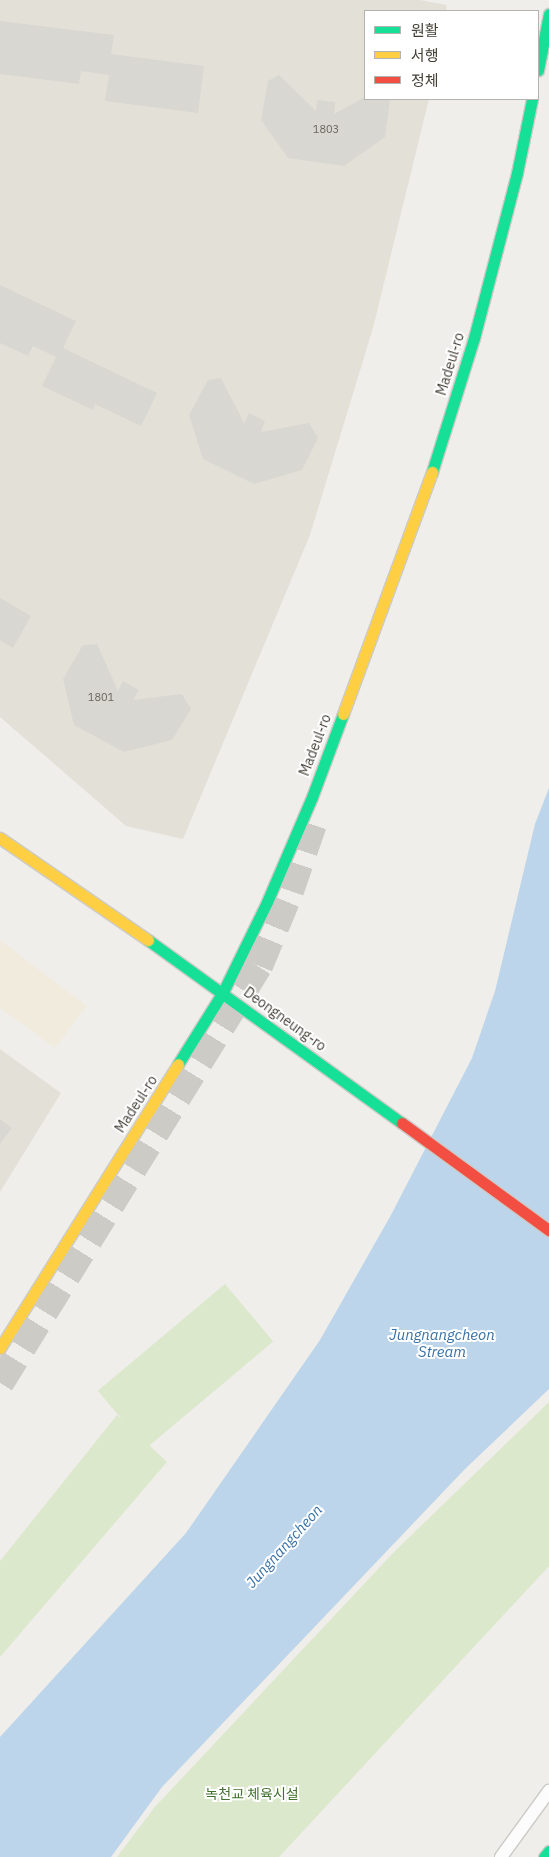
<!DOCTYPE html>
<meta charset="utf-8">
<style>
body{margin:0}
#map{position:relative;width:549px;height:1857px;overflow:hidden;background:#efeeea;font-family:"IBM Plex Sans","Noto Sans KR",sans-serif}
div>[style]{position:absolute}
.residential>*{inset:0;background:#e3e0d7}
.commercial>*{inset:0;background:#f1ebde}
.green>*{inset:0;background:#dbe8cc;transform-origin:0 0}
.water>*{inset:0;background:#bdd5ea}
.building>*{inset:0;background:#d9d7d2}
.highway-tunnel>*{height:28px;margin-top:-14px;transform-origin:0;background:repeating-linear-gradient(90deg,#cdcbc6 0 28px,transparent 0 42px)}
.roads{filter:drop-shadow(1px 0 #cccac6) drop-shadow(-1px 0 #cccac6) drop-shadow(0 1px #cccac6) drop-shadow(0 -1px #cccac6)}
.lane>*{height:12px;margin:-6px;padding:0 6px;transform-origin:6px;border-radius:6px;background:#fdfcfc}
.fast>*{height:11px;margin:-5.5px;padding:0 5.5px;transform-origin:5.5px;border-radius:5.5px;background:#16e098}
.slow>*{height:11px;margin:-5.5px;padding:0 5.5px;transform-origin:5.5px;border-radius:5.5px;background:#ffcf43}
.jam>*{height:11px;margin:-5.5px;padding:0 5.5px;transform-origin:5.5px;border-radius:5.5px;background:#f24e42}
span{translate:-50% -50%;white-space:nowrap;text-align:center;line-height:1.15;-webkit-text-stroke:4px #fff;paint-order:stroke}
.number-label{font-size:11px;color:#6a665e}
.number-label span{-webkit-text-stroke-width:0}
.street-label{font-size:14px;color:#444036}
.park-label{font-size:14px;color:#43712f}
.water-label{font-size:15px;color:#3871a7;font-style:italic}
.legend{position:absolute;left:364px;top:10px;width:175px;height:90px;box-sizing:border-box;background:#fff;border:1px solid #b4b3af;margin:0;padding:6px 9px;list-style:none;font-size:15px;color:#444036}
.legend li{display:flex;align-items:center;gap:10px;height:25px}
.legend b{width:25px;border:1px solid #b4b3af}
</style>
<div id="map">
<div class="residential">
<div style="clip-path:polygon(0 0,420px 0,447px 5px,446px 11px,365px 11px,365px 99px,429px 99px,373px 328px,310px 535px,183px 839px,126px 826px,0 717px)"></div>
<div style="clip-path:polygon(0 1049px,61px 1093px,0 1192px)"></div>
</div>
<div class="commercial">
<div style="clip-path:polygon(0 940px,87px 1006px,55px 1048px,0 1008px)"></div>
</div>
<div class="green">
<div style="left:225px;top:1284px;width:75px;height:166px;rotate:50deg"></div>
<div style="clip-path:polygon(549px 1402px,549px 1566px,279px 1857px,117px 1857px,154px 1808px,395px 1551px)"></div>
<div style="clip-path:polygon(117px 1415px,167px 1462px,0 1657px,0 1561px)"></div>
</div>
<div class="water">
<div style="clip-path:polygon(549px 788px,549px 1389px,465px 1469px,162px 1787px,111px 1857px,0 1857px,0 1737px,186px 1533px,320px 1340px,391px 1215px,472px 1058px,495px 991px,535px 824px)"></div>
</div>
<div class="building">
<div style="clip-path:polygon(0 21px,114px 35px,111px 54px,204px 66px,198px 113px,105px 101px,109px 75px,81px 71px,79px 84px,0 74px)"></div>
<div style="clip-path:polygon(279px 75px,316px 111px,317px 100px,335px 102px,334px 114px,365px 97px,387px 99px,390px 101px,385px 137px,344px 166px,288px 158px,261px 120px,268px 81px)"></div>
<div style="clip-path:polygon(0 285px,76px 321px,63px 348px,157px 393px,141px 426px,95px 404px,93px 410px,42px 386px,56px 357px,33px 346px,28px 356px,0 343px)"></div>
<div style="clip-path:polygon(221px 378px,244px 423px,249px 413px,265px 421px,261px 432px,309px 423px,318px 438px,302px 470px,254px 484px,203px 459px,189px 415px,208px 380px)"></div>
<div style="clip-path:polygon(0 598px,31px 616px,13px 648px,0 640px)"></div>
<div style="clip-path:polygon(97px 644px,118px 691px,123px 681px,139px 690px,133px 700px,182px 694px,191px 709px,172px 740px,124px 752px,74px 725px,63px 679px,83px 645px)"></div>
<div style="clip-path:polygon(0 1119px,12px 1128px,0 1144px)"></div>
</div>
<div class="highway-tunnel">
<div style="left:0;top:1383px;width:491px;rotate:-58.2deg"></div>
<div style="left:259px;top:966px;width:81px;rotate:-67.5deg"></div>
<div style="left:290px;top:891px;width:77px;rotate:-71.1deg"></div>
</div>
<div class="roads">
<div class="lane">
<div style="left:501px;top:1857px;width:82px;rotate:-54deg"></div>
</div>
<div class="fast">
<div style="left:538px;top:70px;width:57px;rotate:-78.9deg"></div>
<div style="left:432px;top:472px;width:140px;rotate:-72.6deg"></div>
<div style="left:474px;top:338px;width:171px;rotate:-75.4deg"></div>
<div style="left:517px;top:173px;width:76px;rotate:-78.5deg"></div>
<div style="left:148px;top:940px;width:313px;rotate:35.8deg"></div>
<div style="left:178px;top:1064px;width:85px;rotate:-58deg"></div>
<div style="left:223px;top:992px;width:100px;rotate:-63.9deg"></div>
<div style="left:267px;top:902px;width:114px;rotate:-66.8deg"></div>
<div style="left:312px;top:797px;width:89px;rotate:-69.5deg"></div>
<div style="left:544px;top:1857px;width:8px;rotate:-50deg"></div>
</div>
<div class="slow">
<div style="left:343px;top:714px;width:258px;rotate:-69.8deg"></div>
<div style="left:0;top:838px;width:180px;rotate:34.6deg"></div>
<div style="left:0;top:1348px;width:335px;rotate:-57.9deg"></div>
</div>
<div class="jam">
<div style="left:402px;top:1123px;width:182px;rotate:36.1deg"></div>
</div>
</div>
<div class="number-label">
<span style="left:326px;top:129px">1803</span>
<span style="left:101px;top:697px">1801</span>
</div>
<div class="street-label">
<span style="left:450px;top:364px;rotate:-73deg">Madeul-ro</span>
<span style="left:315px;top:745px;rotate:-69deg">Madeul-ro</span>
<span style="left:285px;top:1019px;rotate:36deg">Deongneung-ro</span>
<span style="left:136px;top:1104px;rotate:-57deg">Madeul-ro</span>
</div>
<div class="park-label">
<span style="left:252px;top:1794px">녹천교 체육시설</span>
</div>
<div class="water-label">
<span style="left:442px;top:1343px">Jungnangcheon<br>Stream</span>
<span style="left:284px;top:1546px;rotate:-48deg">Jungnangcheon</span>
</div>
<ul class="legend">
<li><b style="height:6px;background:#16e098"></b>원활</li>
<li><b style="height:6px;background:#ffcf43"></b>서행</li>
<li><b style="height:6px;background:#f24e42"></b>정체</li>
</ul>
</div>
